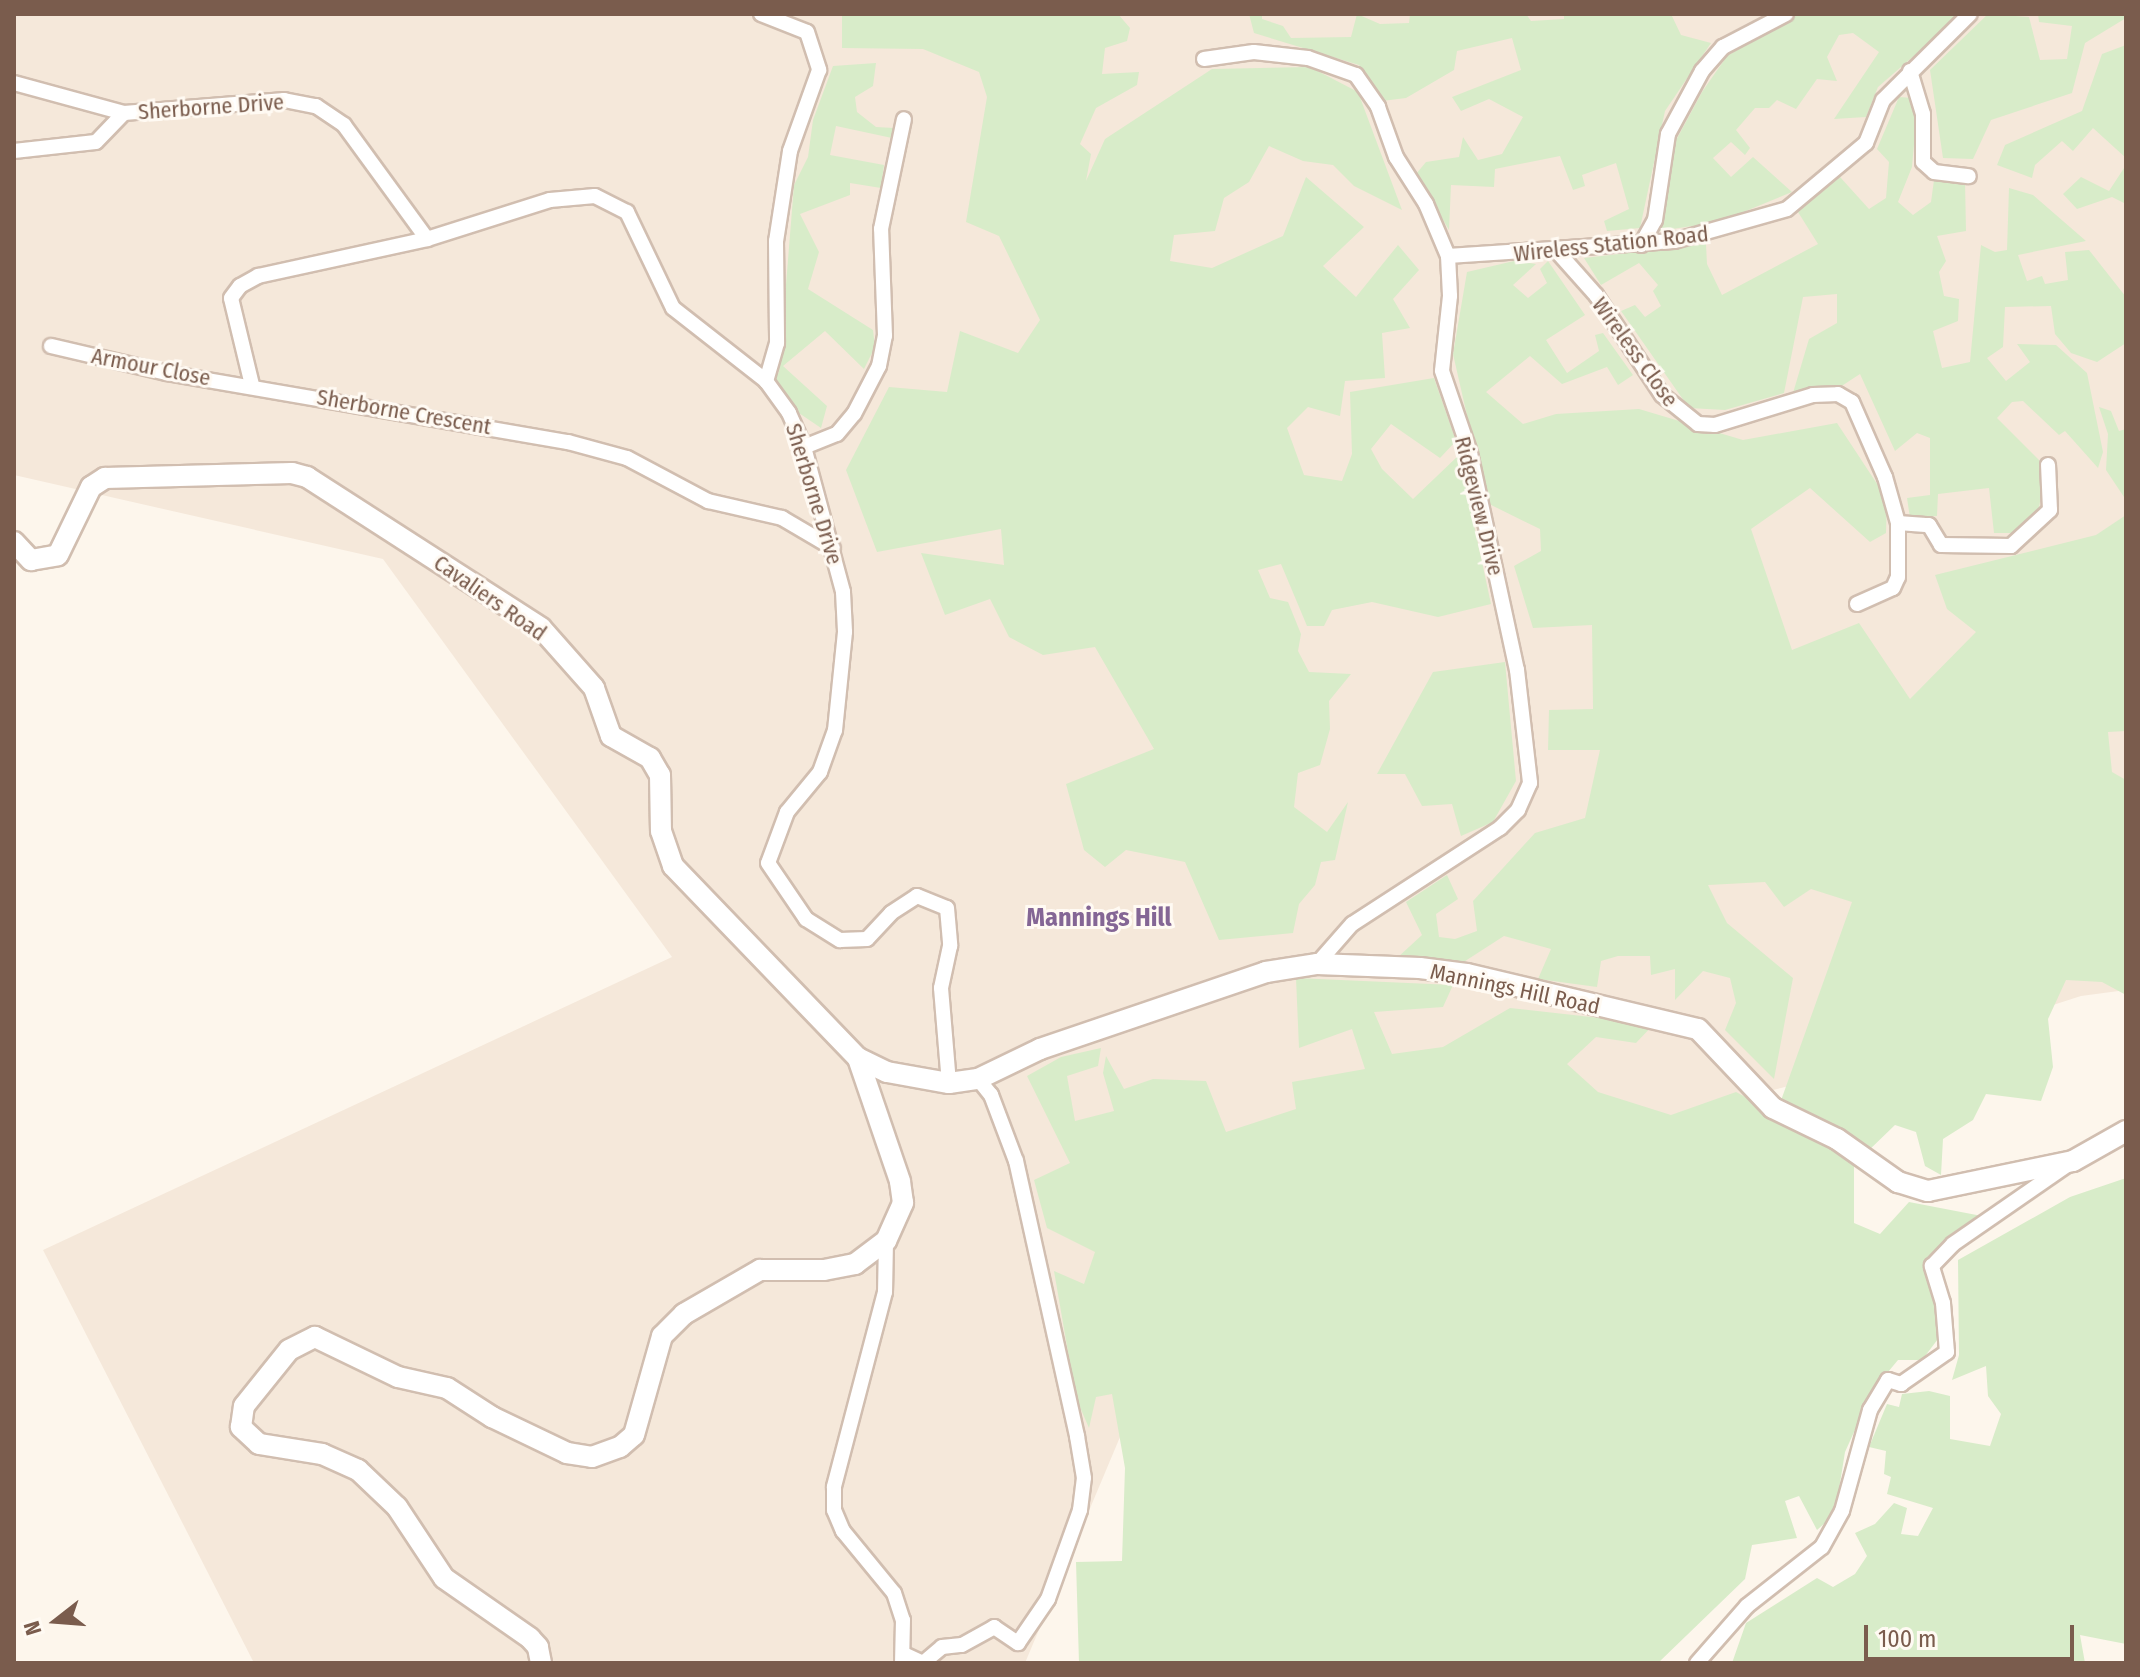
<!DOCTYPE html>
<style>
body{margin:0}
#map{position:relative;width:2140px;height:1677px;overflow:hidden;background:#fdf6ec;font-family:"Fira Sans Condensed",sans-serif}
div>[style]{position:absolute}
.residential>*{inset:0;background:#f5e8da}
.green>*{inset:0;background:#d8ecc9}
.roads{filter:drop-shadow(2px 0 #d1beb0) drop-shadow(-2px 0 #d1beb0) drop-shadow(0 2px #d1beb0) drop-shadow(0 -2px #d1beb0)}
.street>*{height:14px;margin:-7px;padding:0 7px;transform-origin:7px;border-radius:7px;background:#fff}
.secondary>*{height:20px;margin:-10px;padding:0 10px;transform-origin:10px;border-radius:10px;background:#fff}
span{translate:-50% -50%;white-space:nowrap;text-align:center;line-height:1.15;-webkit-text-stroke:6px #fffaf3;paint-order:stroke}
.street-label{font-size:22px;color:#7a5c4d}
.quarter-label{font-size:26px;color:#846695;font-weight:700}
.frame{position:absolute;inset:0;border:16px solid #7a5c4d;pointer-events:none}
.north{position:absolute;left:16px;top:1581px;width:80px;height:80px;-webkit-text-stroke:6px #fffaf3;paint-order:stroke;rotate:253deg;font-size:22px;font-weight:700;line-height:32px;text-align:center;color:#7a5c4d}
.north::after{content:'';display:block;margin:auto;width:28px;height:36px;background:#7a5c4d;clip-path:polygon(50% 0,100% 100%,50% 72%,0 100%)}
.scale{position:absolute;left:1864px;top:1625px;width:210px;height:36px;box-sizing:border-box;border:4px solid #7a5c4d;border-top:0;padding-left:10px;font-size:24px;line-height:28px;white-space:nowrap;color:#7a5c4d;-webkit-text-stroke:6px #fffaf3;paint-order:stroke}
</style>
<div id="map">
<div class="residential">
<div style="clip-path:polygon(14px 14px,2126px 14px,2126px 990px,2081px 996px,1851px 1070px,1296px 1212px,1231px 1173px,1025px 1663px,254px 1663px,43px 1250px,672px 957px,383px 559px,14px 475px)"></div>
</div>
<div class="green">
<div style="clip-path:polygon(842px 14px,1118px 14px,1130px 28px,1127px 41px,1105px 48px,1102px 74px,1139px 72px,1137px 85px,1096px 108px,1080px 144px,1091px 154px,1086px 181px,1105px 139px,1212px 69px,1310px 67px,1358px 92px,1402px 210px,1354px 186px,1333px 165px,1303px 161px,1269px 146px,1249px 182px,1224px 198px,1215px 231px,1174px 235px,1170px 261px,1212px 268px,1283px 236px,1306px 177px,1364px 227px,1323px 266px,1356px 297px,1398px 245px,1419px 270px,1393px 299px,1410px 328px,1382px 333px,1385px 378px,1345px 381px,1340px 416px,1308px 407px,1287px 428px,1304px 475px,1342px 481px,1352px 454px,1350px 392px,1434px 378px,1456px 441px,1440px 458px,1391px 424px,1371px 449px,1382px 469px,1413px 499px,1459px 455px,1491px 604px,1438px 617px,1372px 602px,1332px 610px,1324px 626px,1307px 626px,1281px 564px,1258px 570px,1270px 598px,1288px 602px,1301px 634px,1298px 651px,1309px 672px,1351px 674px,1329px 701px,1330px 729px,1320px 765px,1298px 773px,1294px 807px,1327px 832px,1348px 802px,1335px 860px,1321px 862px,1315px 885px,1299px 904px,1293px 933px,1219px 940px,1185px 862px,1126px 850px,1105px 867px,1084px 850px,1066px 784px,1154px 749px,1095px 647px,1043px 655px,1009px 637px,990px 599px,945px 615px,921px 553px,1004px 565px,1001px 529px,877px 552px,846px 470px,889px 387px,947px 392px,960px 331px,1018px 353px,1040px 320px,999px 236px,966px 222px,987px 97px,979px 72px,923px 49px,842px 48px)"></div>
<div style="clip-path:polygon(1249px 14px,1262px 14px,1262px 19px,1283px 26px,1291px 38px,1351px 37px,1357px 14px,1380px 24px,1409px 23px,1410px 14px,1526px 14px,1531px 21px,1564px 19px,1564px 14px,1671px 14px,1681px 35px,1711px 43px,1665px 111px,1640px 228px,1607px 231px,1604px 221px,1629px 209px,1616px 163px,1582px 175px,1585px 186px,1573px 190px,1560px 156px,1495px 169px,1494px 187px,1451px 185px,1449px 230px,1416px 174px,1426px 162px,1459px 157px,1463px 137px,1478px 160px,1502px 154px,1523px 117px,1489px 99px,1461px 111px,1452px 97px,1521px 70px,1512px 38px,1457px 51px,1454px 70px,1406px 98px,1382px 101px,1359px 65px,1254px 33px)"></div>
<div style="clip-path:polygon(1799px 14px,1962px 14px,1878px 87px,1866px 117px,1834px 119px,1879px 52px,1853px 33px,1839px 35px,1827px 57px,1837px 81px,1817px 79px,1796px 109px,1777px 100px,1769px 108px,1755px 108px,1736px 130px,1750px 148px,1745px 155px,1731px 142px,1713px 158px,1731px 177px,1753px 157px,1792px 192px,1719px 222px,1659px 231px,1674px 144px,1702px 92px,1727px 56px)"></div>
<div style="clip-path:polygon(1988px 14px,2029px 17px,2040px 60px,2067px 59px,2072px 26px,2039px 22px,2038px 14px,2126px 14px,2126px 18px,2085px 43px,2072px 93px,1991px 120px,1973px 159px,1943px 158px,1930px 70px)"></div>
<div style="clip-path:polygon(2126px 45px,2126px 158px,2093px 128px,2073px 151px,2062px 141px,2035px 165px,2032px 178px,1997px 165px,2005px 145px,2082px 111px,2102px 54px)"></div>
<div style="clip-path:polygon(876px 63px,873px 86px,855px 97px,857px 112px,876px 127px,894px 128px,892px 138px,836px 126px,830px 155px,884px 165px,881px 188px,850px 183px,850px 195px,800px 214px,819px 252px,808px 289px,873px 330px,875px 347px,864px 369px,825px 331px,783px 366px,827px 406px,821px 428px,793px 409px,773px 381px,779px 372px,794px 185px,808px 157px,813px 120px,833px 66px)"></div>
<div style="clip-path:polygon(1899px 97px,1913px 98px,1915px 133px,1912px 167px,1898px 202px,1913px 215px,1931px 202px,1934px 180px,1965px 181px,1966px 231px,1937px 236px,1946px 261px,1939px 272px,1944px 296px,1959px 299px,1958px 321px,1933px 331px,1942px 368px,1970px 362px,1981px 245px,1995px 252px,2007px 250px,2009px 188px,2033px 195px,2086px 241px,2018px 255px,2027px 281px,2042px 276px,2045px 284px,2068px 280px,2065px 252px,2089px 250px,2126px 297px,2126px 343px,2097px 362px,2071px 353px,2055px 334px,2051px 306px,2005px 307px,2003px 347px,1987px 358px,2006px 381px,2030px 362px,2017px 344px,2056px 345px,2087px 373px,2103px 452px,2098px 468px,2065px 431px,2059px 435px,2023px 401px,2012px 402px,1997px 418px,2041px 462px,2042px 489px,2039px 508px,2012px 533px,1994px 533px,1989px 488px,1938px 494px,1937px 516px,1910px 518px,1907px 498px,1930px 495px,1930px 438px,1917px 433px,1895px 451px,1860px 374px,1837px 389px,1793px 393px,1809px 339px,1837px 323px,1837px 294px,1803px 297px,1784px 393px,1725px 410px,1689px 408px,1621px 311px,1635px 305px,1645px 317px,1661px 306px,1653px 291px,1658px 285px,1639px 263px,1601px 285px,1584px 258px,1706px 244px,1707px 264px,1722px 295px,1818px 244px,1798px 212px,1840px 177px,1869px 209px,1886px 198px,1889px 162px,1877px 149px)"></div>
<div style="clip-path:polygon(2126px 165px,2126px 204px,2112px 197px,2077px 209px,2063px 194px,2081px 177px,2109px 191px)"></div>
<div style="clip-path:polygon(1514px 261px,1536px 264px,1513px 285px,1528px 298px,1547px 283px,1540px 269px,1548px 261px,1585px 315px,1546px 340px,1567px 373px,1599px 351px,1595px 335px,1603px 333px,1633px 375px,1618px 385px,1607px 367px,1562px 384px,1530px 356px,1486px 392px,1523px 424px,1556px 414px,1639px 409px,1743px 440px,1837px 423px,1887px 499px,1886px 533px,1870px 542px,1810px 488px,1751px 529px,1792px 650px,1859px 623px,1910px 699px,1976px 632px,1947px 609px,1935px 575px,2096px 535px,2126px 515px,2126px 731px,2108px 732px,2112px 772px,2126px 780px,2126px 995px,2102px 982px,2066px 980px,2048px 1019px,2053px 1067px,2041px 1101px,1986px 1094px,1973px 1120px,1943px 1139px,1941px 1175px,1925px 1166px,1916px 1132px,1895px 1125px,1866px 1153px,1779px 1106px,1852px 902px,1811px 889px,1784px 907px,1765px 882px,1708px 885px,1727px 923px,1793px 978px,1774px 1079px,1725px 1030px,1736px 1003px,1730px 978px,1703px 971px,1675px 1000px,1675px 969px,1651px 975px,1650px 956px,1618px 956px,1601px 961px,1597px 987px,1538px 979px,1551px 949px,1504px 936px,1459px 965px,1397px 958px,1422px 935px,1406px 902px,1447px 875px,1458px 899px,1436px 914px,1439px 937px,1455px 939px,1477px 931px,1473px 901px,1535px 833px,1585px 818px,1600px 750px,1548px 750px,1549px 710px,1593px 709px,1592px 625px,1533px 628px,1514px 566px,1541px 551px,1540px 529px,1487px 503px,1453px 354px,1467px 272px)"></div>
<div style="clip-path:polygon(2099px 407px,2111px 411px,2119px 431px,2126px 429px,2126px 500px,2106px 470px,2108px 434px)"></div>
<div style="clip-path:polygon(1505px 662px,1516px 781px,1493px 822px,1461px 836px,1452px 804px,1422px 806px,1405px 774px,1377px 774px,1433px 672px)"></div>
<div style="clip-path:polygon(1296px 978px,1453px 985px,1443px 1007px,1374px 1012px,1392px 1054px,1443px 1047px,1510px 1008px,1654px 1024px,1636px 1043px,1596px 1037px,1567px 1064px,1598px 1092px,1671px 1115px,1736px 1092px,1843px 1148px,1854px 1160px,1854px 1223px,1880px 1234px,1909px 1202px,1987px 1217px,1932px 1266px,1938px 1339px,1922px 1360px,1898px 1360px,1873px 1390px,1845px 1452px,1835px 1514px,1817px 1530px,1799px 1496px,1785px 1501px,1797px 1538px,1752px 1545px,1745px 1579px,1658px 1663px,1079px 1663px,1076px 1562px,1122px 1561px,1125px 1468px,1112px 1394px,1096px 1397px,1089px 1428px,1076px 1398px,1054px 1271px,1084px 1284px,1095px 1252px,1047px 1228px,1034px 1180px,1070px 1163px,1027px 1076px,1061px 1057px,1101px 1048px,1098px 1066px,1067px 1076px,1075px 1121px,1114px 1111px,1103px 1073px,1106px 1056px,1124px 1089px,1153px 1079px,1206px 1081px,1226px 1132px,1296px 1109px,1292px 1082px,1365px 1069px,1352px 1029px,1299px 1048px)"></div>
<div style="clip-path:polygon(2126px 1178px,2126px 1644px,2080px 1635px,2085px 1663px,1732px 1663px,1746px 1623px,1817px 1578px,1833px 1587px,1855px 1574px,1867px 1556px,1855px 1533px,1875px 1524px,1894px 1503px,1907px 1508px,1901px 1534px,1918px 1536px,1933px 1508px,1887px 1494px,1891px 1477px,1884px 1474px,1886px 1451px,1869px 1447px,1887px 1404px,1899px 1407px,1902px 1394px,1929px 1391px,1950px 1396px,1950px 1439px,1990px 1446px,2001px 1414px,1988px 1396px,1986px 1366px,1952px 1380px,1959px 1355px,1958px 1260px,2070px 1197px)"></div>
</div>
<div class="roads">
<div class="street">
<div style="left:761px;top:14px;width:49px;rotate:21.4deg"></div>
<div style="left:807px;top:32px;width:40px;rotate:72deg"></div>
<div style="left:819px;top:70px;width:86px;rotate:109.7deg"></div>
<div style="left:790px;top:151px;width:91px;rotate:98.8deg"></div>
<div style="left:776px;top:241px;width:102px;rotate:89.4deg"></div>
<div style="left:777px;top:343px;width:40px;rotate:106deg"></div>
<div style="left:1204px;top:59px;width:50px;rotate:-8deg"></div>
<div style="left:1254px;top:52px;width:54px;rotate:6.3deg"></div>
<div style="left:1308px;top:58px;width:51px;rotate:19.5deg"></div>
<div style="left:1356px;top:75px;width:39px;rotate:55deg"></div>
<div style="left:1378px;top:107px;width:53px;rotate:70.2deg"></div>
<div style="left:1396px;top:157px;width:56px;rotate:57.4deg"></div>
<div style="left:1426px;top:204px;width:56px;rotate:67.1deg"></div>
<div style="left:1448px;top:256px;width:40px;rotate:87.1deg"></div>
<div style="left:1450px;top:296px;width:75px;rotate:96.1deg"></div>
<div style="left:1442px;top:371px;width:87px;rotate:71.1deg"></div>
<div style="left:1470px;top:453px;width:222px;rotate:77.8deg"></div>
<div style="left:1517px;top:670px;width:114px;rotate:83.4deg"></div>
<div style="left:1530px;top:783px;width:30px;rotate:114deg"></div>
<div style="left:1518px;top:810px;width:25px;rotate:135deg"></div>
<div style="left:1500px;top:828px;width:176px;rotate:147deg"></div>
<div style="left:1352px;top:924px;width:53px;rotate:131.2deg"></div>
<div style="left:1910px;top:71px;width:45px;rotate:73.2deg"></div>
<div style="left:1923px;top:114px;width:48px;rotate:90deg"></div>
<div style="left:1923px;top:162px;width:15px;rotate:42deg"></div>
<div style="left:1934px;top:172px;width:35px;rotate:7deg"></div>
<div style="left:14px;top:83px;width:114px;rotate:15.3deg"></div>
<div style="left:124px;top:113px;width:161px;rotate:-4.6deg"></div>
<div style="left:284px;top:100px;width:33px;rotate:11deg"></div>
<div style="left:316px;top:106px;width:34px;rotate:34deg"></div>
<div style="left:344px;top:125px;width:141px;rotate:53.9deg"></div>
<div style="left:14px;top:151px;width:82px;rotate:-6.3deg"></div>
<div style="left:96px;top:142px;width:40px;rotate:-46deg"></div>
<div style="left:1641px;top:245px;width:29px;rotate:-61deg"></div>
<div style="left:1655px;top:220px;width:87px;rotate:-81.4deg"></div>
<div style="left:1668px;top:134px;width:72px;rotate:-61.6deg"></div>
<div style="left:1702px;top:71px;width:32px;rotate:-49deg"></div>
<div style="left:1723px;top:47px;width:71px;rotate:-27.6deg"></div>
<div style="left:1555px;top:249px;width:62px;rotate:48.3deg"></div>
<div style="left:1596px;top:295px;width:120px;rotate:56.6deg"></div>
<div style="left:1662px;top:395px;width:46px;rotate:38.9deg"></div>
<div style="left:1698px;top:424px;width:17px;rotate:3deg"></div>
<div style="left:1715px;top:425px;width:102px;rotate:-17deg"></div>
<div style="left:1813px;top:395px;width:25px;rotate:-2deg"></div>
<div style="left:1838px;top:394px;width:16px;rotate:30deg"></div>
<div style="left:1852px;top:402px;width:82px;rotate:66.3deg"></div>
<div style="left:1885px;top:477px;width:48px;rotate:74.2deg"></div>
<div style="left:1898px;top:523px;width:31px;rotate:4deg"></div>
<div style="left:1929px;top:525px;width:23px;rotate:59deg"></div>
<div style="left:1941px;top:545px;width:70px;rotate:0.8deg"></div>
<div style="left:2011px;top:546px;width:53px;rotate:-42.7deg"></div>
<div style="left:2050px;top:510px;width:45px;rotate:-92.5deg"></div>
<div style="left:1448px;top:256px;width:226px;rotate:-3.8deg"></div>
<div style="left:1674px;top:241px;width:117px;rotate:-15.8deg"></div>
<div style="left:1787px;top:209px;width:103px;rotate:-39.9deg"></div>
<div style="left:1866px;top:143px;width:46px;rotate:-68.4deg"></div>
<div style="left:1883px;top:100px;width:122px;rotate:-44.7deg"></div>
<div style="left:51px;top:346px;width:119px;rotate:13.1deg"></div>
<div style="left:167px;top:373px;width:407px;rotate:9.8deg"></div>
<div style="left:568px;top:442px;width:61px;rotate:15.2deg"></div>
<div style="left:627px;top:458px;width:92px;rotate:28deg"></div>
<div style="left:708px;top:501px;width:76px;rotate:12.9deg"></div>
<div style="left:782px;top:518px;width:59px;rotate:30.5deg"></div>
<div style="left:252px;top:385px;width:89px;rotate:-103.6deg"></div>
<div style="left:231px;top:298px;width:15px;rotate:-53deg"></div>
<div style="left:240px;top:286px;width:21px;rotate:-29deg"></div>
<div style="left:258px;top:276px;width:173px;rotate:-12.3deg"></div>
<div style="left:427px;top:239px;width:129px;rotate:-17.6deg"></div>
<div style="left:550px;top:200px;width:45px;rotate:-5.1deg"></div>
<div style="left:595px;top:196px;width:36px;rotate:27deg"></div>
<div style="left:627px;top:212px;width:106px;rotate:64.4deg"></div>
<div style="left:673px;top:308px;width:118px;rotate:38.1deg"></div>
<div style="left:766px;top:381px;width:39px;rotate:54deg"></div>
<div style="left:789px;top:413px;width:37px;rotate:66deg"></div>
<div style="left:804px;top:447px;width:150px;rotate:74.9deg"></div>
<div style="left:843px;top:592px;width:40px;rotate:87.1deg"></div>
<div style="left:845px;top:632px;width:99px;rotate:95.8deg"></div>
<div style="left:835px;top:730px;width:45px;rotate:109.7deg"></div>
<div style="left:820px;top:772px;width:52px;rotate:129.5deg"></div>
<div style="left:787px;top:812px;width:54px;rotate:110.4deg"></div>
<div style="left:768px;top:863px;width:68px;rotate:55.8deg"></div>
<div style="left:806px;top:919px;width:40px;rotate:32deg"></div>
<div style="left:840px;top:940px;width:27px;rotate:-2deg"></div>
<div style="left:867px;top:939px;width:35px;rotate:-47deg"></div>
<div style="left:891px;top:913px;width:31px;rotate:-33deg"></div>
<div style="left:917px;top:896px;width:32px;rotate:22deg"></div>
<div style="left:947px;top:908px;width:38px;rotate:85deg"></div>
<div style="left:950px;top:946px;width:43px;rotate:102.1deg"></div>
<div style="left:941px;top:988px;width:95px;rotate:85.2deg"></div>
<div style="left:804px;top:447px;width:35px;rotate:-22deg"></div>
<div style="left:837px;top:434px;width:26px;rotate:-50deg"></div>
<div style="left:854px;top:414px;width:54px;rotate:-62.5deg"></div>
<div style="left:879px;top:366px;width:31px;rotate:-79deg"></div>
<div style="left:885px;top:336px;width:107px;rotate:-92.1deg"></div>
<div style="left:881px;top:229px;width:112px;rotate:-78.2deg"></div>
<div style="left:1857px;top:604px;width:39px;rotate:-24deg"></div>
<div style="left:1893px;top:588px;width:12px;rotate:-66deg"></div>
<div style="left:1898px;top:577px;width:54px;rotate:-90deg"></div>
<div style="left:886px;top:1241px;width:51px;rotate:91.1deg"></div>
<div style="left:885px;top:1292px;width:202px;rotate:104.7deg"></div>
<div style="left:834px;top:1487px;width:23px;rotate:90deg"></div>
<div style="left:834px;top:1510px;width:23px;rotate:67deg"></div>
<div style="left:843px;top:1531px;width:80px;rotate:50.6deg"></div>
<div style="left:894px;top:1593px;width:28px;rotate:72deg"></div>
<div style="left:903px;top:1620px;width:43px;rotate:91.3deg"></div>
<div style="left:906px;top:1655px;width:19px;rotate:25deg"></div>
<div style="left:923px;top:1663px;width:25px;rotate:-40deg"></div>
<div style="left:942px;top:1647px;width:20px;rotate:-6deg"></div>
<div style="left:962px;top:1645px;width:37px;rotate:-29deg"></div>
<div style="left:994px;top:1627px;width:29px;rotate:34deg"></div>
<div style="left:1018px;top:1643px;width:53px;rotate:-55.7deg"></div>
<div style="left:1048px;top:1599px;width:95px;rotate:-70.2deg"></div>
<div style="left:1080px;top:1510px;width:32px;rotate:-83deg"></div>
<div style="left:1084px;top:1478px;width:43px;rotate:-99.5deg"></div>
<div style="left:1077px;top:1436px;width:282px;rotate:-102.5deg"></div>
<div style="left:1016px;top:1161px;width:71px;rotate:-110.7deg"></div>
<div style="left:991px;top:1095px;width:21px;rotate:-129deg"></div>
<div style="left:1697px;top:1663px;width:76px;rotate:-48.7deg"></div>
<div style="left:1747px;top:1606px;width:95px;rotate:-38.2deg"></div>
<div style="left:1822px;top:1547px;width:41px;rotate:-60.9deg"></div>
<div style="left:1842px;top:1511px;width:105px;rotate:-74.5deg"></div>
<div style="left:1870px;top:1410px;width:35px;rotate:-59deg"></div>
<div style="left:1888px;top:1380px;width:14px;rotate:17deg"></div>
<div style="left:1901px;top:1384px;width:56px;rotate:-34.8deg"></div>
<div style="left:1947px;top:1352px;width:49px;rotate:-94.7deg"></div>
<div style="left:1943px;top:1303px;width:39px;rotate:-107deg"></div>
<div style="left:1932px;top:1266px;width:30px;rotate:-46deg"></div>
<div style="left:1953px;top:1244px;width:142px;rotate:-34.7deg"></div>
</div>
<div class="secondary">
<div style="left:14px;top:542px;width:25px;rotate:47deg"></div>
<div style="left:31px;top:560px;width:27px;rotate:-10deg"></div>
<div style="left:58px;top:555px;width:76px;rotate:-64.1deg"></div>
<div style="left:91px;top:487px;width:17px;rotate:-33deg"></div>
<div style="left:105px;top:478px;width:187px;rotate:-1.5deg"></div>
<div style="left:292px;top:473px;width:16px;rotate:15deg"></div>
<div style="left:307px;top:477px;width:278px;rotate:32.8deg"></div>
<div style="left:541px;top:628px;width:80px;rotate:48.5deg"></div>
<div style="left:594px;top:688px;width:51px;rotate:70.5deg"></div>
<div style="left:611px;top:736px;width:45px;rotate:29.4deg"></div>
<div style="left:650px;top:758px;width:20px;rotate:60deg"></div>
<div style="left:660px;top:775px;width:56px;rotate:89deg"></div>
<div style="left:661px;top:831px;width:37px;rotate:71deg"></div>
<div style="left:673px;top:866px;width:267px;rotate:46.1deg"></div>
<div style="left:858px;top:1058px;width:32px;rotate:26deg"></div>
<div style="left:887px;top:1072px;width:63px;rotate:10.1deg"></div>
<div style="left:949px;top:1083px;width:29px;rotate:-8deg"></div>
<div style="left:978px;top:1079px;width:69px;rotate:-25.8deg"></div>
<div style="left:1040px;top:1049px;width:239px;rotate:-18.8deg"></div>
<div style="left:1266px;top:972px;width:52px;rotate:-8.9deg"></div>
<div style="left:1317px;top:964px;width:103px;rotate:2.2deg"></div>
<div style="left:1420px;top:968px;width:47px;rotate:7.3deg"></div>
<div style="left:1467px;top:974px;width:237px;rotate:13.4deg"></div>
<div style="left:1698px;top:1029px;width:109px;rotate:46.5deg"></div>
<div style="left:1773px;top:1108px;width:71px;rotate:25.8deg"></div>
<div style="left:1837px;top:1139px;width:75px;rotate:35.2deg"></div>
<div style="left:1898px;top:1182px;width:31px;rotate:17deg"></div>
<div style="left:1928px;top:1191px;width:148px;rotate:-11.7deg"></div>
<div style="left:2073px;top:1161px;width:61px;rotate:-29.5deg"></div>
<div style="left:541px;top:1663px;width:16px;rotate:-101deg"></div>
<div style="left:538px;top:1647px;width:12px;rotate:-132deg"></div>
<div style="left:530px;top:1638px;width:105px;rotate:-145.1deg"></div>
<div style="left:444px;top:1578px;width:85px;rotate:-123.5deg"></div>
<div style="left:397px;top:1507px;width:54px;rotate:-136.5deg"></div>
<div style="left:358px;top:1470px;width:39px;rotate:-156deg"></div>
<div style="left:322px;top:1454px;width:64px;rotate:-171deg"></div>
<div style="left:259px;top:1444px;width:25px;rotate:-137deg"></div>
<div style="left:241px;top:1427px;width:21px;rotate:-82deg"></div>
<div style="left:244px;top:1406px;width:72px;rotate:-51.2deg"></div>
<div style="left:289px;top:1350px;width:29px;rotate:-27deg"></div>
<div style="left:315px;top:1337px;width:92px;rotate:25.7deg"></div>
<div style="left:398px;top:1377px;width:50px;rotate:12.7deg"></div>
<div style="left:447px;top:1388px;width:54px;rotate:32.8deg"></div>
<div style="left:492px;top:1417px;width:83px;rotate:25.6deg"></div>
<div style="left:567px;top:1453px;width:25px;rotate:9deg"></div>
<div style="left:592px;top:1457px;width:30px;rotate:-20deg"></div>
<div style="left:620px;top:1447px;width:18px;rotate:-41deg"></div>
<div style="left:634px;top:1435px;width:103px;rotate:-74.2deg"></div>
<div style="left:662px;top:1336px;width:31px;rotate:-45deg"></div>
<div style="left:684px;top:1314px;width:88px;rotate:-30.1deg"></div>
<div style="left:760px;top:1270px;width:64px"></div>
<div style="left:824px;top:1270px;width:32px;rotate:-11deg"></div>
<div style="left:855px;top:1264px;width:39px;rotate:-37deg"></div>
<div style="left:886px;top:1241px;width:42px;rotate:-65.9deg"></div>
<div style="left:903px;top:1203px;width:22px;rotate:-98deg"></div>
<div style="left:900px;top:1181px;width:130px;rotate:-108.9deg"></div>
</div>
</div>
<div class="street-label">
<span style="left:211px;top:107px;rotate:-4deg">Sherborne Drive</span>
<span style="left:1611px;top:244px;rotate:-6deg">Wireless Station Road</span>
<span style="left:1635px;top:352px;rotate:54deg">Wireless Close</span>
<span style="left:151px;top:367px;rotate:11deg">Armour Close</span>
<span style="left:404px;top:412px;rotate:10deg">Sherborne Crescent</span>
<span style="left:814px;top:494px;rotate:73deg">Sherborne Drive</span>
<span style="left:1479px;top:506px;rotate:76deg">Ridgeview Drive</span>
<span style="left:490px;top:598px;rotate:35deg">Cavaliers Road</span>
<span style="left:1515px;top:989px;rotate:12deg">Mannings Hill Road</span>
</div>
<div class="quarter-label">
<span style="left:1099px;top:918px">Mannings Hill</span>
</div>
<div class="frame"></div>
<div class="north">N</div>
<div class="scale">100 m</div>
</div>
